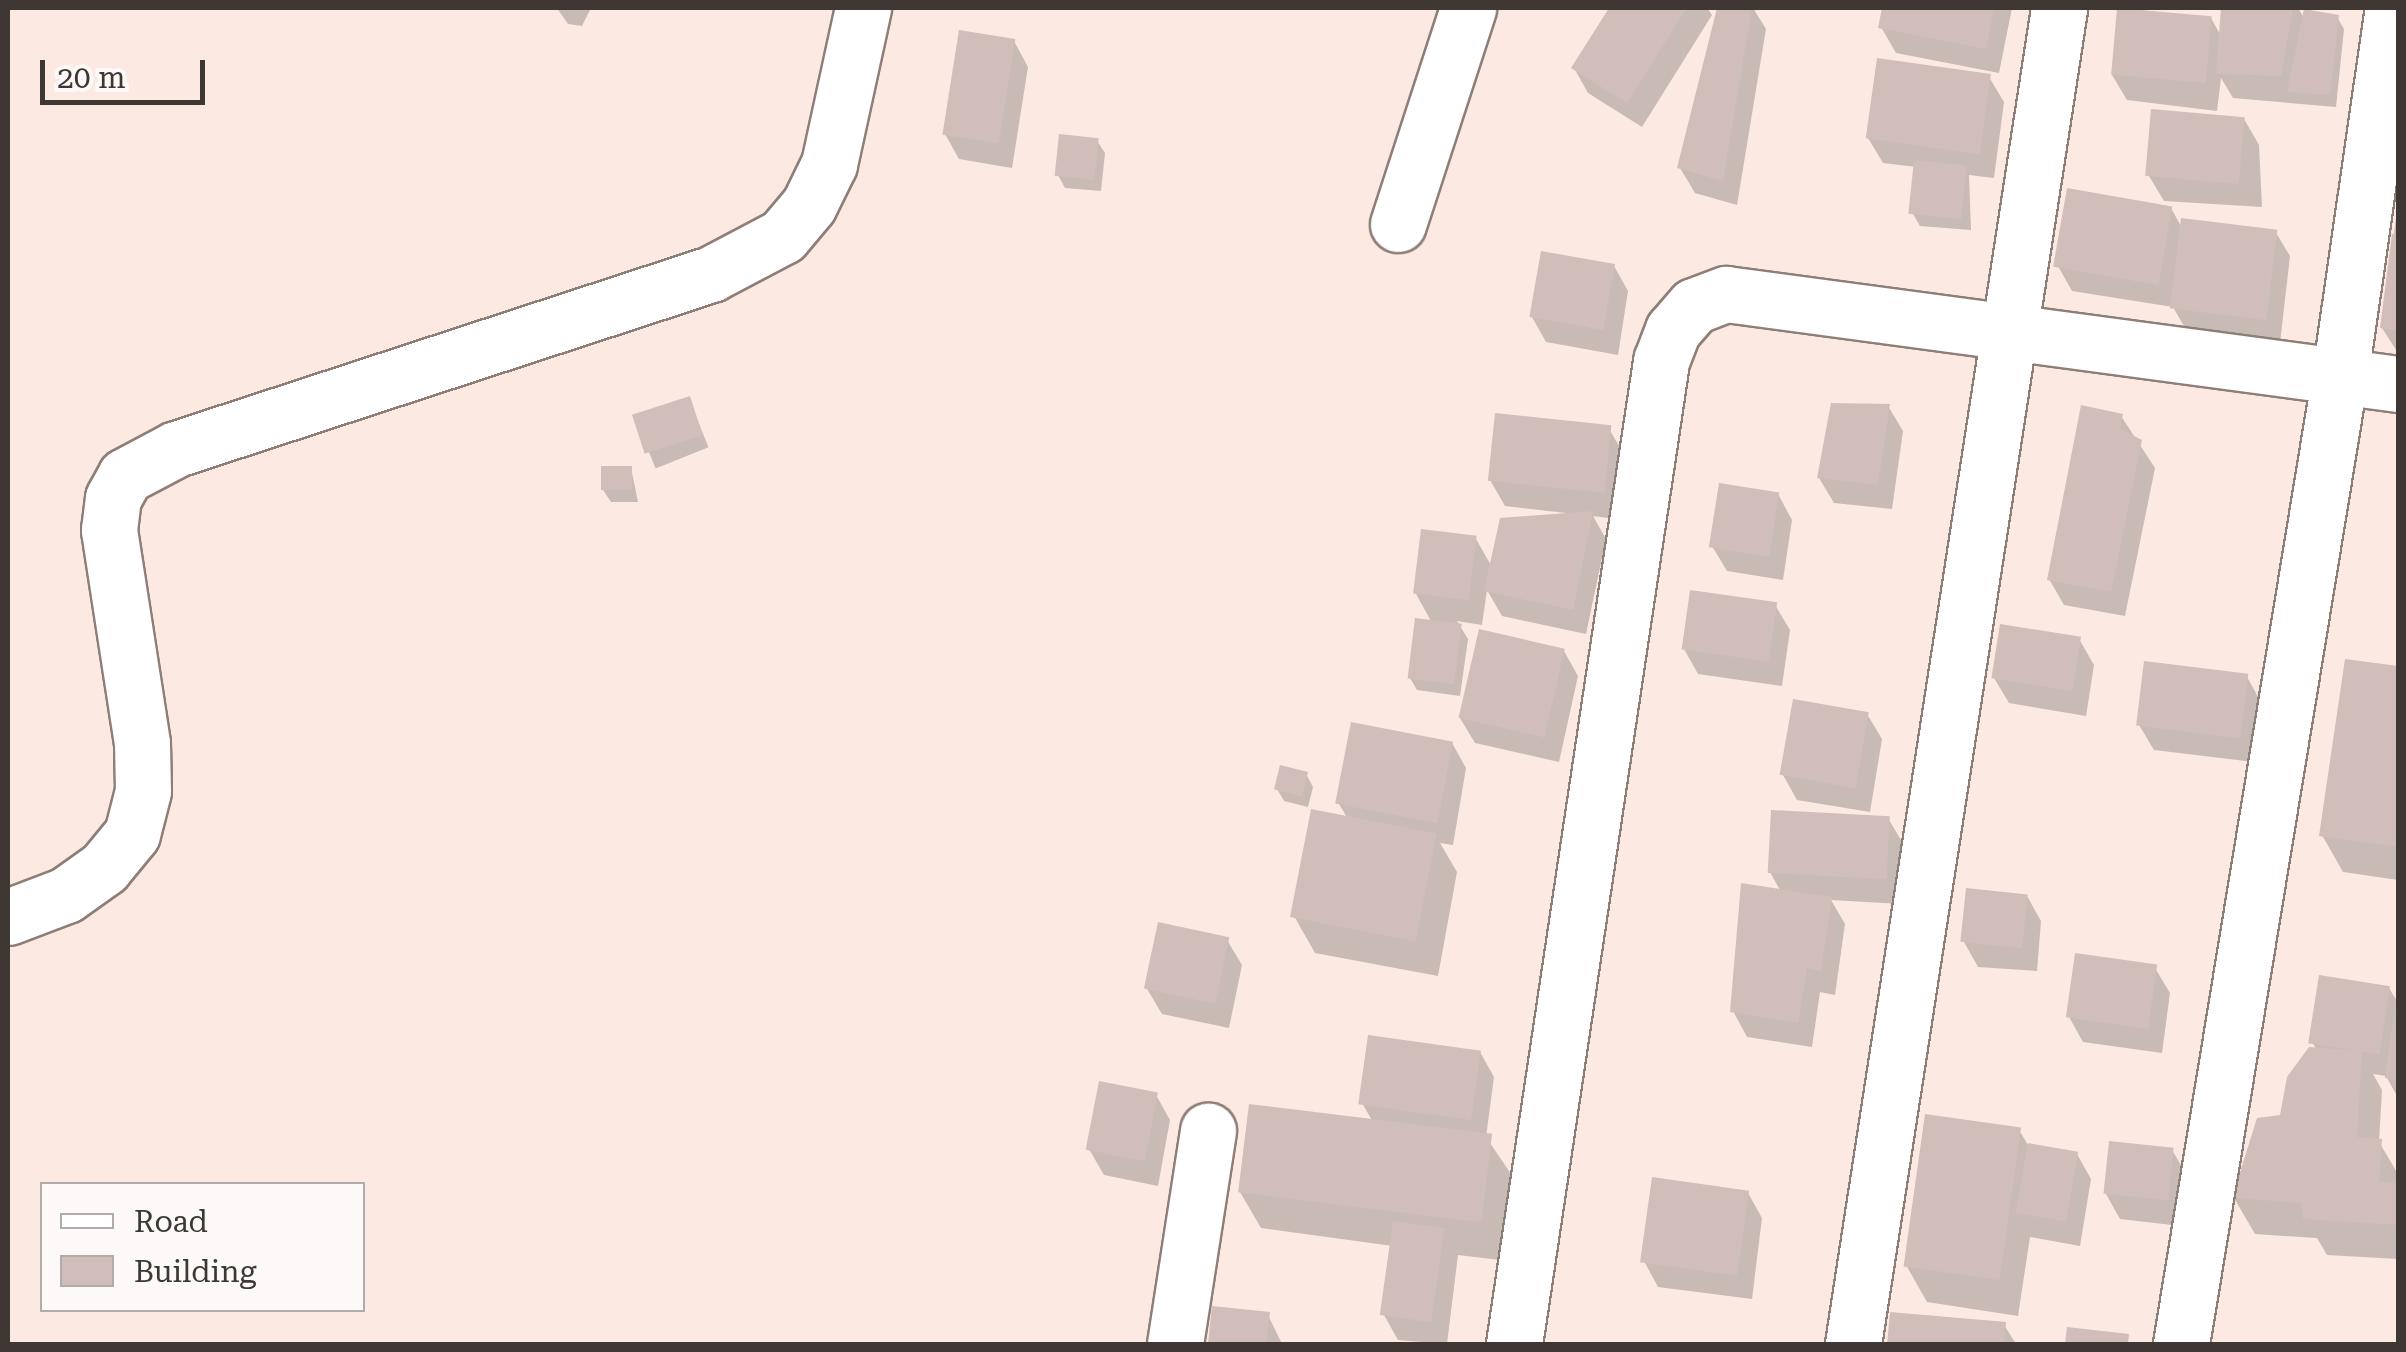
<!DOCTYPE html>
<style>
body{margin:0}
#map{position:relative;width:2406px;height:1352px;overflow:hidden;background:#fbe9e2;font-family:"Roboto Serif",serif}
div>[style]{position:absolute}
.shadow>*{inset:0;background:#0003;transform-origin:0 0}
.building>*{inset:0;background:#d1bebb;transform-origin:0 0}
.roads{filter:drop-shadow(2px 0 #8e7e78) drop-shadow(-2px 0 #8e7e78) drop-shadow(0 2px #8e7e78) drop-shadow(0 -2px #8e7e78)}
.minor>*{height:55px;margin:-27.5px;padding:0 27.5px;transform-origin:27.5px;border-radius:27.5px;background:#fff}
span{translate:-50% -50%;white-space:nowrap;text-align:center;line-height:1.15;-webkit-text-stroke:9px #fdf9f8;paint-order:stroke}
.frame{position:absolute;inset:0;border:10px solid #3e3734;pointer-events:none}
.legend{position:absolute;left:40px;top:1182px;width:325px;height:130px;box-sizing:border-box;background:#fdf9f8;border:2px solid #b1abaa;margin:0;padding:12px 18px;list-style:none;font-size:30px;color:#3e3734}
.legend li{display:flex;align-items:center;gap:20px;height:50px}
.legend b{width:50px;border:2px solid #b1abaa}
.scale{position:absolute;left:40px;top:60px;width:165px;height:45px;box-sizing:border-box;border:5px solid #3e3734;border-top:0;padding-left:12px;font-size:30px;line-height:35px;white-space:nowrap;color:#3e3734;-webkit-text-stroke:8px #fdf9f8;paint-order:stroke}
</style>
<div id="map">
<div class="shadow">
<div style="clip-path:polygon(557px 8px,591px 8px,582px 26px,568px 24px)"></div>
<div style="clip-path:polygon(1612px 8px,1707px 8px,1712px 15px,1642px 127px,1588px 93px,1574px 68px)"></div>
<div style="clip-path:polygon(1719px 8px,1753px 8px,1766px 29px,1737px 205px,1695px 193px,1680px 168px)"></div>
<div style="clip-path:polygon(1885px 8px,2012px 8px,1999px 73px,1896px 53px,1881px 27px)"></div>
<div style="clip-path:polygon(2120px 8px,2211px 18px,2221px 36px,2223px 8px,2298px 8px,2305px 19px,2337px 17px,2344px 29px,2336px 107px,2233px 98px,2221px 78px,2217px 111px,2127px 100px,2112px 75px)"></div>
<div style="clip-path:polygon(1014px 41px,1028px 67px,1012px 168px,959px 159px,945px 134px)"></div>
<div style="clip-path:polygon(1989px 77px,2004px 102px,1994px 178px,1969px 175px,1971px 230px,1920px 226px,1913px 214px,1916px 167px,1883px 163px,1868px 138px)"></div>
<div style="clip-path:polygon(2244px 119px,2259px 145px,2262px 207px,2164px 201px,2149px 176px)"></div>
<div style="clip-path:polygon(1097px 141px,1105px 153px,1101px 191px,1065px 188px,1058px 175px)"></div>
<div style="clip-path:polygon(2398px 202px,2398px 353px,2382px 328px)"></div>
<div style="clip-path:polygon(2171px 208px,2182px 228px,2275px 231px,2290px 256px,2280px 343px,2188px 333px,2173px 307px,2072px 291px,2058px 266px)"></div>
<div style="clip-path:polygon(1614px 266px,1628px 291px,1618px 355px,1546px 342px,1532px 317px)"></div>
<div style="left:689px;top:399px;width:52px;height:57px;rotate:68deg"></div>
<div style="clip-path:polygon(1888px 406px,1903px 431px,1892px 509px,1834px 503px,1819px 478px)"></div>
<div style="clip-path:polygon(2121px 416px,2155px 468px,2125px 616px,2064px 605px,2049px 579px)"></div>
<div style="clip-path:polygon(1609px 429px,1624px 454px,1616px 519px,1593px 516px,1606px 539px,1586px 634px,1502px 616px,1487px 590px,1482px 625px,1457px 621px,1468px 639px,1460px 696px,1417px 690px,1410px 678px,1432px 623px,1415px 592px,1476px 539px,1492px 567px,1566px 513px,1505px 506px,1490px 480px)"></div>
<div style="clip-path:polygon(631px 468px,638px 502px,611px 502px,603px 490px)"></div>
<div style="clip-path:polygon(1778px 494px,1792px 520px,1783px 580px,1727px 571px,1712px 546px)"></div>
<div style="clip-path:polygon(1775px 605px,1790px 630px,1782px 686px,1698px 674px,1684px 649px)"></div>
<div style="clip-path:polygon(2079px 639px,2094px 665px,2086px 716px,2009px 703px,1994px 678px)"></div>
<div style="clip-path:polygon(1564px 651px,1578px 676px,1559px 762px,1475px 743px,1460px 718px)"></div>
<div style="clip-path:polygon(2347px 661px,2398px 669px,2398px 880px,2343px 872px,2322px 835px)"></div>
<div style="clip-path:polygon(2247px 677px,2261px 702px,2254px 762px,2154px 750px,2139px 725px)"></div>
<div style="clip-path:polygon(1867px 714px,1882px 739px,1870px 812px,1797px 800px,1783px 775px)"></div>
<div style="clip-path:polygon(1452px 743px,1466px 768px,1453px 845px,1440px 843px,1457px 872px,1438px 976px,1315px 953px,1294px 916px,1348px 819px,1339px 804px)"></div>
<div style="clip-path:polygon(1306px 774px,1313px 787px,1308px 807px,1284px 801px,1277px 789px)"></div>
<div style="clip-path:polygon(1889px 820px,1904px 845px,1901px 904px,1831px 900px,1845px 924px,1835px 995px,1820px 992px,1812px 1047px,1747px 1037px,1733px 1011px,1744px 886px,1781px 892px,1770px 872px)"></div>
<div style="clip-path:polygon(2027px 896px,2041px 921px,2037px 971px,1978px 967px,1964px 942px)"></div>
<div style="clip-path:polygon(1227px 940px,1242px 965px,1229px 1028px,1162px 1014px,1147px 989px)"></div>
<div style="clip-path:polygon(2155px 968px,2170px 993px,2162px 1053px,2083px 1042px,2069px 1017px)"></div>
<div style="clip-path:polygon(2389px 988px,2398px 1003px,2398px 998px,2398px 1098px,2386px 1076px,2373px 1074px,2382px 1090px,2379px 1142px,2398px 1174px,2398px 1259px,2327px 1255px,2317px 1238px,2255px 1234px,2234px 1198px,2317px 1050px,2312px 1042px)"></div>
<div style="clip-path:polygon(1480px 1052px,1494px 1077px,1486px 1137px,1511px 1174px,1500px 1260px,1458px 1255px,1447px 1344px,1398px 1340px,1384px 1315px,1393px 1246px,1261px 1228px,1240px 1192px,1373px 1122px,1362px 1103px)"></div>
<div style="clip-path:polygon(1156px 1095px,1170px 1120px,1158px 1186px,1104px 1175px,1089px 1149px)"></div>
<div style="clip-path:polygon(2019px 1130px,2028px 1145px,2077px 1154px,2091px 1179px,2080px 1246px,2030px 1237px,2018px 1316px,1927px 1302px,1906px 1265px)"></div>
<div style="clip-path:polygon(2172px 1150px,2187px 1175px,2181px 1226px,2120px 1219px,2106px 1194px)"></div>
<div style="clip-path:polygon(1748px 1193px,1762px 1218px,1752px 1299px,1658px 1287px,1644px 1261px)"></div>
<div style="clip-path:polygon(1214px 1309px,1268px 1315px,1282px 1344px,1210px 1344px)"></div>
<div style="clip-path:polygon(1892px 1314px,2004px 1325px,2016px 1344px,1890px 1344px)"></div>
</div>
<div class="building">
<div style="clip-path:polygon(1609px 8px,1687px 8px,1627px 103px,1571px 68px)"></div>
<div style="clip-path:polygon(1717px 8px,1752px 8px,1723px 181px,1677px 168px)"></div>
<div style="clip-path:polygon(1882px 8px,1994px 8px,1986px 49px,1878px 28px)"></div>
<div style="left:2117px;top:8px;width:95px;height:67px;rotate:5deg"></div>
<div style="clip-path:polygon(2221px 8px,2293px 8px,2281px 76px,2216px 74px)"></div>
<div style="clip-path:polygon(2304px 9px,2339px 15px,2330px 95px,2287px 92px)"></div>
<div style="left:959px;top:30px;width:57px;height:106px;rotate:9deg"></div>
<div style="left:1877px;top:58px;width:115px;height:81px;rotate:8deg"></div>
<div style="left:2151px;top:109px;width:94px;height:67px;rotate:5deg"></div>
<div style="left:1059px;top:134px;width:40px;height:42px;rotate:6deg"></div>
<div style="left:1914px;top:160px;width:53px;height:54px;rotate:6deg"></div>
<div style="left:2067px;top:188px;width:107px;height:80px;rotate:10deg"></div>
<div style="left:2181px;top:218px;width:97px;height:91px;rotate:7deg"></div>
<div style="clip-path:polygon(2392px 234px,2398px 235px,2398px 331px,2380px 328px)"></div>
<div style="left:1541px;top:251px;width:75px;height:67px;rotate:10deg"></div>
<div style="left:690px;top:396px;width:41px;height:61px;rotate:72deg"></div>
<div style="clip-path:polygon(1831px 403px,1890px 404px,1878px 485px,1817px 478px)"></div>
<div style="clip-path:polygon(2081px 405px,2123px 414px,2120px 429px,2142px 440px,2111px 592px,2047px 580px)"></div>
<div style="left:1495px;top:413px;width:117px;height:68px;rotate:6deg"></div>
<div style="left:601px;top:466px;width:31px;height:24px"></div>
<div style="left:1719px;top:483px;width:61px;height:65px;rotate:9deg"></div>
<div style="clip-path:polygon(1593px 511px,1573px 610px,1484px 591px,1500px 518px)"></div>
<div style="left:1421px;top:529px;width:56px;height:65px;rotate:7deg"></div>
<div style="left:1690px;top:590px;width:88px;height:60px;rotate:8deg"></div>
<div style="left:1415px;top:618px;width:47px;height:61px;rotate:7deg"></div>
<div style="left:2000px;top:624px;width:82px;height:55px;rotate:9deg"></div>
<div style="left:1479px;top:629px;width:88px;height:91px;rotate:13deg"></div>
<div style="clip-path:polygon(2345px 659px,2398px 666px,2398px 847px,2319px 836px)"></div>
<div style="left:2144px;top:661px;width:105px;height:65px;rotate:7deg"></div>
<div style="left:1793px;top:699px;width:77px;height:77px;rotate:10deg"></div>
<div style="left:1351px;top:722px;width:104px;height:83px;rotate:11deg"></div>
<div style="left:1280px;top:765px;width:29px;height:25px;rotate:14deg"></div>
<div style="left:1311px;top:809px;width:128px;height:110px;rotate:11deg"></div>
<div style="left:1771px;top:810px;width:119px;height:63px;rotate:3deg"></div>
<div style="clip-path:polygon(1741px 883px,1832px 897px,1821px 971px,1807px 968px,1798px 1023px,1730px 1012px)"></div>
<div style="left:1966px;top:888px;width:62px;height:54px;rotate:6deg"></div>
<div style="left:1158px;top:922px;width:73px;height:68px;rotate:12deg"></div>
<div style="left:2075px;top:953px;width:83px;height:65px;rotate:8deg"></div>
<div style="left:2319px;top:975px;width:72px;height:69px;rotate:9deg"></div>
<div style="clip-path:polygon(2396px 996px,2398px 996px,2398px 1080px,2385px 1078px)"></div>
<div style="left:1368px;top:1035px;width:114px;height:70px;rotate:8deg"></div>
<div style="clip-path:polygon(2309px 1047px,2362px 1051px,2357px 1137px,2382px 1139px,2379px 1182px,2398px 1183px,2398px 1225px,2303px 1219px,2301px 1203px,2232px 1198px,2257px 1118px,2280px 1115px,2287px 1077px)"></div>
<div style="left:1099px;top:1081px;width:60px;height:70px;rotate:11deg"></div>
<div style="left:1249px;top:1104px;width:245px;height:89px;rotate:7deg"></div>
<div style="left:1925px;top:1114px;width:97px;height:154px;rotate:8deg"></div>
<div style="left:2109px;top:1141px;width:65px;height:53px;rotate:6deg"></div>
<div style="left:2028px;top:1143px;width:51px;height:71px;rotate:10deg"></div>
<div style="left:1652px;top:1177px;width:98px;height:86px;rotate:8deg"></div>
<div style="left:1393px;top:1221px;width:52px;height:95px;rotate:8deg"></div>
<div style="clip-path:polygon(1212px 1306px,1270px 1312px,1266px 1344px,1208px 1344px)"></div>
<div style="clip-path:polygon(1890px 1312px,2006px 1322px,2004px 1344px,1887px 1344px)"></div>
<div style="clip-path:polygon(2067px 1327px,2129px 1334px,2128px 1344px,2065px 1344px)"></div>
</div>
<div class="roads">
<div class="minor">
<div style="left:1398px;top:224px;width:227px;rotate:-72deg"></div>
<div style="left:8px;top:917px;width:62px;rotate:-20.8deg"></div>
<div style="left:66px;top:895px;width:47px;rotate:-35.4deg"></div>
<div style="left:104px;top:868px;width:44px;rotate:-50.5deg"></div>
<div style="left:132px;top:834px;width:44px;rotate:-75.7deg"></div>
<div style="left:143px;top:791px;width:48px;rotate:-91.2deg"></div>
<div style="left:142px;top:743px;width:216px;rotate:-98.8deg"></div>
<div style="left:109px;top:530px;width:32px;rotate:-83deg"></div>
<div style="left:113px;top:498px;width:25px;rotate:-61deg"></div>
<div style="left:125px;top:476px;width:58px;rotate:-27.9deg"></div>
<div style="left:176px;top:449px;width:563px;rotate:-18.11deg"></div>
<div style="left:711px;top:274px;width:81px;rotate:-27.8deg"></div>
<div style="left:783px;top:236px;width:40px;rotate:-50deg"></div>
<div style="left:809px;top:205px;width:46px;rotate:-64deg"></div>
<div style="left:829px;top:164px;width:160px;rotate:-77.7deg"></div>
<div style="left:1175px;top:1344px;width:216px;rotate:-81.2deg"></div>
<div style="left:1514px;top:1344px;width:994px;rotate:-81.49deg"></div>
<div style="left:1661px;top:361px;width:33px;rotate:-69deg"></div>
<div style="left:1673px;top:330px;width:32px;rotate:-49deg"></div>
<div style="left:1694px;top:306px;width:34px;rotate:-21deg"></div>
<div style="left:1726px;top:294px;width:678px;rotate:7.63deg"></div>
<div style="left:1853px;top:1344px;width:1352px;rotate:-81.23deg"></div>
<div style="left:2181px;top:1344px;width:982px;rotate:-80.68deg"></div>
<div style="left:2340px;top:375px;width:371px;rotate:-81.8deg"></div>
</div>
</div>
<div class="frame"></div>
<ul class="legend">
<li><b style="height:12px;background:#fff"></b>Road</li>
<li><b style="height:28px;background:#d1bebb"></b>Building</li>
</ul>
<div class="scale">20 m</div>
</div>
